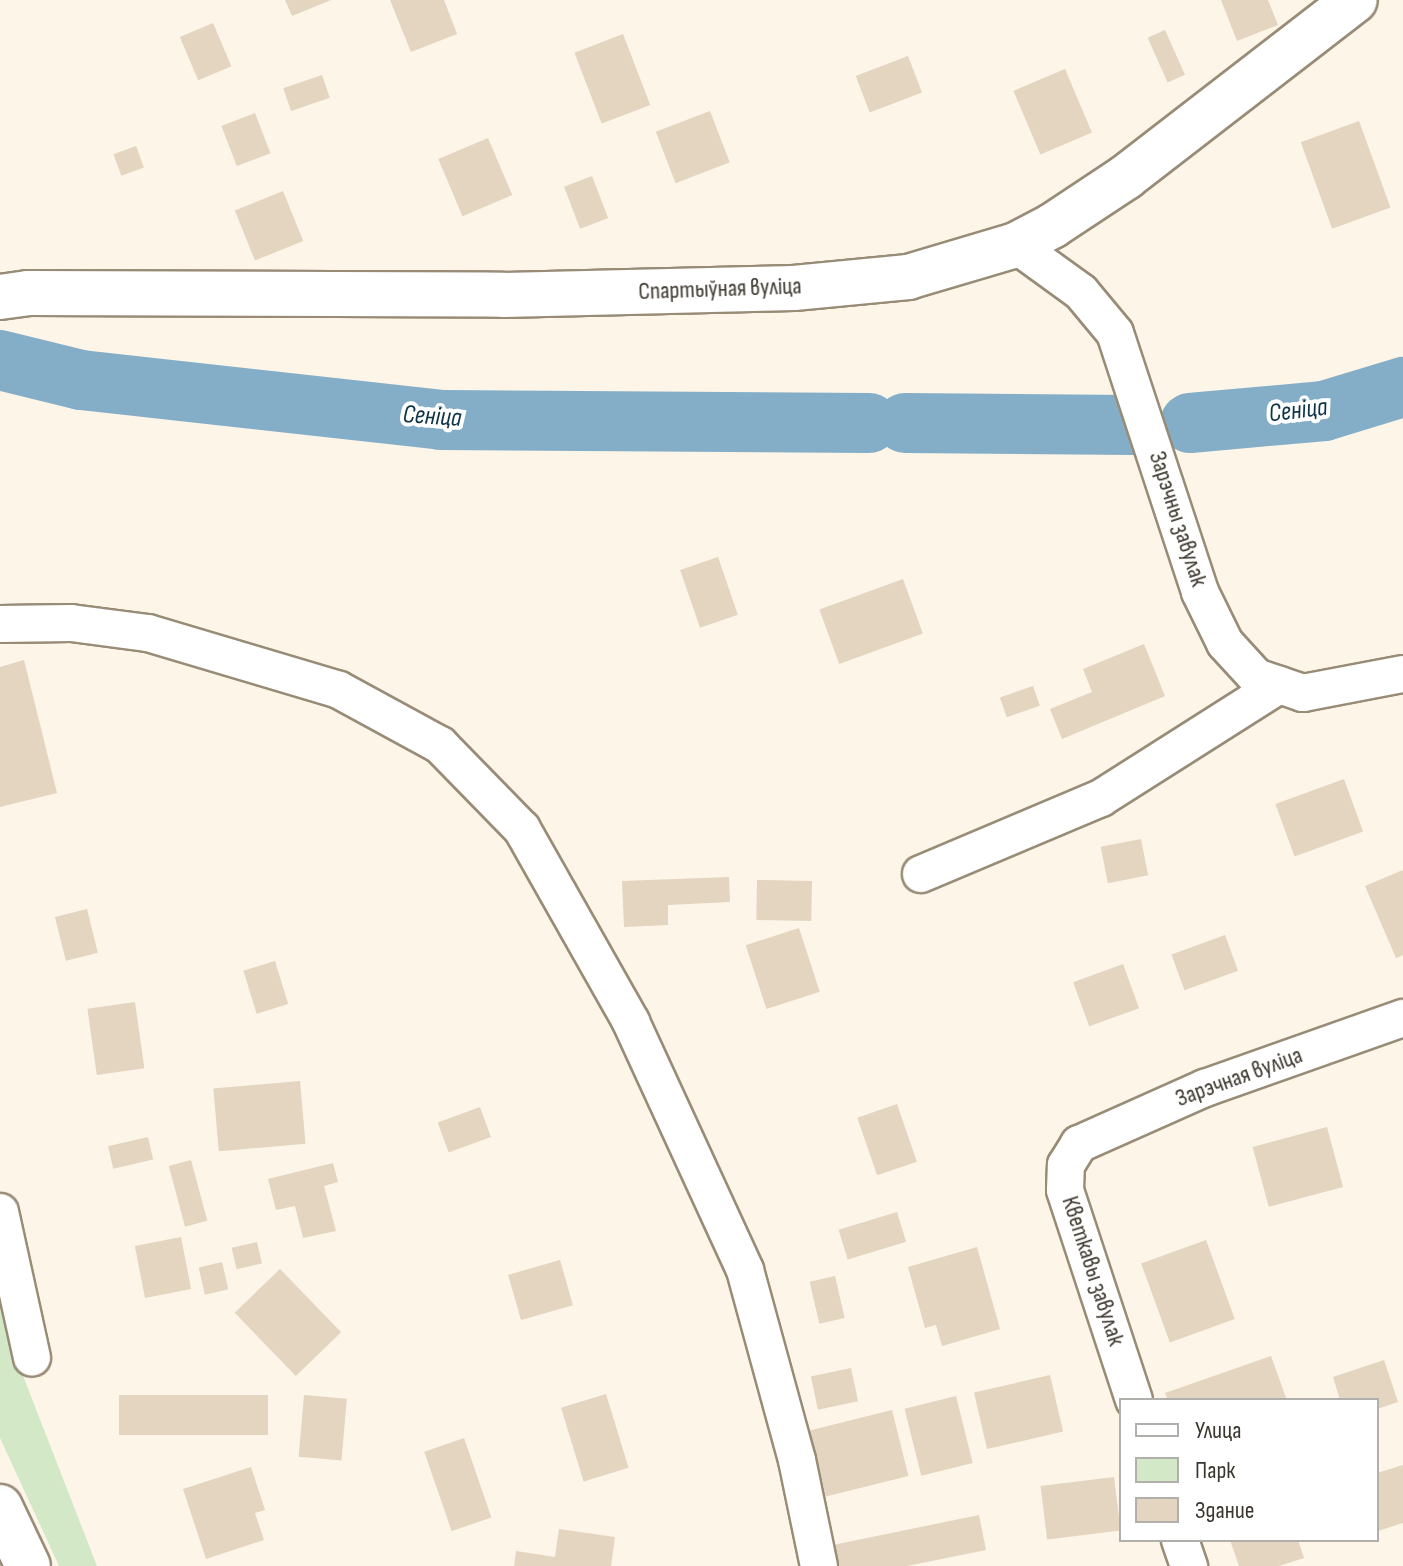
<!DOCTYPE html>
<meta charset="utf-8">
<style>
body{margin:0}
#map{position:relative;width:1403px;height:1566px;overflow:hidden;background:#fdf5e8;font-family:"Sofia Sans Condensed",sans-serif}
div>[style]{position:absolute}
.green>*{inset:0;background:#d2e8c6}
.river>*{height:60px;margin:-30px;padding:0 30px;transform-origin:30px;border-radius:30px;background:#84aec7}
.building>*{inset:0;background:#e3d5bf;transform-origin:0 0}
.roads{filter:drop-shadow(2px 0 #988c77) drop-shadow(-2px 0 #988c77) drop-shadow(0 2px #988c77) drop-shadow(0 -2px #988c77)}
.street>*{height:36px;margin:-18px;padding:0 18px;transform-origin:18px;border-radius:18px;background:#fff}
.secondary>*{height:44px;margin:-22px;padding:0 22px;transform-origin:22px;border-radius:22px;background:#fff}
.highway>*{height:44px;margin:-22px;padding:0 22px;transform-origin:22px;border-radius:22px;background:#fff}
span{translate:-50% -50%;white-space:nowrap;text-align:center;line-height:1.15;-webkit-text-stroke:8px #fff;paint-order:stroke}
.street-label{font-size:24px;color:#3b362d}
.water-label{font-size:26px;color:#0e3346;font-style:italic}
.legend{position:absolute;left:1119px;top:1398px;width:260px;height:144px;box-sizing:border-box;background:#fff;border:2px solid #b1afab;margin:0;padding:10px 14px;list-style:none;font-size:24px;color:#3b362d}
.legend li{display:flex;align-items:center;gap:16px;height:40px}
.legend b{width:40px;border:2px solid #b1afab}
</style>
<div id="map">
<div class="green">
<div style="clip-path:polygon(0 1292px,13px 1350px,97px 1566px,59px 1566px,0 1438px)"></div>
</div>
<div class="river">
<div style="left:0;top:360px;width:83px;rotate:13.9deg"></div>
<div style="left:81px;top:380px;width:362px;rotate:6.3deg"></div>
<div style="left:441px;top:420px;width:428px;rotate:0.4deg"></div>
<div style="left:905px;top:423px;width:228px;rotate:0.5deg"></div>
<div style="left:1190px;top:423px;width:135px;rotate:-5.1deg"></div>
<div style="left:1324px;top:411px;width:83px;rotate:-16.9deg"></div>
</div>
<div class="building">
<div style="clip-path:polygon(285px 0,331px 0,292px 16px)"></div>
<div style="clip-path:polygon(390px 0,444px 0,457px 34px,411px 52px)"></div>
<div style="clip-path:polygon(1221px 0,1268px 0,1278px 25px,1237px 41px)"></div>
<div style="left:213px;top:23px;width:47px;height:36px;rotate:67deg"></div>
<div style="left:1165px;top:30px;width:49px;height:19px;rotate:66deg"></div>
<div style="left:623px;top:34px;width:76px;height:52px;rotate:69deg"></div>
<div style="left:908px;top:56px;width:39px;height:56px;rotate:69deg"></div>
<div style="left:1065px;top:69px;width:69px;height:56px;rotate:67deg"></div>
<div style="left:322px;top:75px;width:24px;height:41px;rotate:71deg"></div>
<div style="left:710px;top:111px;width:55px;height:58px;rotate:69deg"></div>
<div style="left:255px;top:113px;width:43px;height:36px;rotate:69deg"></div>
<div style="left:1359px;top:121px;width:92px;height:62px;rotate:70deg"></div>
<div style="left:488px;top:138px;width:62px;height:54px;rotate:67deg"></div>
<div style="left:136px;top:146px;width:23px;height:24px;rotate:70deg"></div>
<div style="left:592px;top:176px;width:45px;height:30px;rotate:69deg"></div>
<div style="left:283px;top:191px;width:54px;height:52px;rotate:68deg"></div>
<div style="left:718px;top:557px;width:61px;height:40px;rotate:71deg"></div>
<div style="left:903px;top:579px;width:58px;height:89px;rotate:70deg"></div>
<div style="clip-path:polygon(1144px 644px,1165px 696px,1062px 739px,1050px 709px,1092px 692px,1083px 669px)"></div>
<div style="clip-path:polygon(24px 660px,57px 793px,0 807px,0 667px)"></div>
<div style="left:1033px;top:686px;width:21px;height:35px;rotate:71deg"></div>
<div style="left:1344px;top:779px;width:56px;height:73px;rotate:70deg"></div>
<div style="left:1141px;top:839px;width:37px;height:41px;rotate:79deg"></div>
<div style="clip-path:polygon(1403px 870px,1403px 955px,1396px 958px,1365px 886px)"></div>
<div style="clip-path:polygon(729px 877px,730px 902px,668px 905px,668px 925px,624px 927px,622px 881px)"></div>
<div style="left:757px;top:880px;width:55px;height:40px;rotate:1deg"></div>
<div style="left:87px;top:909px;width:45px;height:33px;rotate:76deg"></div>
<div style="left:799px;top:928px;width:67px;height:56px;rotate:72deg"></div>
<div style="left:1225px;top:935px;width:38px;height:57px;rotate:70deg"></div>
<div style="left:275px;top:961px;width:45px;height:33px;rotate:73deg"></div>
<div style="left:1123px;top:964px;width:47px;height:53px;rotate:70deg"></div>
<div style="left:135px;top:1002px;width:67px;height:48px;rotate:82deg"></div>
<div style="left:300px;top:1081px;width:63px;height:87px;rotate:85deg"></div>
<div style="left:897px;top:1104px;width:61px;height:42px;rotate:71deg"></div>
<div style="left:480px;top:1107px;width:32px;height:45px;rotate:70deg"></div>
<div style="left:1327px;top:1127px;width:62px;height:77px;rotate:75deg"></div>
<div style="left:148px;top:1137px;width:23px;height:41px;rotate:77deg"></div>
<div style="left:191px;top:1160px;width:63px;height:23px;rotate:75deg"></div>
<div style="clip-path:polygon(333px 1163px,338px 1182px,324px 1186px,336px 1231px,303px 1238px,295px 1206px,276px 1210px,268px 1179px)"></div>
<div style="left:897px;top:1212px;width:31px;height:61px;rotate:73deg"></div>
<div style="left:181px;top:1237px;width:53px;height:47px;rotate:79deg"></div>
<div style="left:1206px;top:1240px;width:84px;height:69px;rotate:70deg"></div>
<div style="left:257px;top:1242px;width:22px;height:26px;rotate:77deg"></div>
<div style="clip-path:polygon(977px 1247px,1000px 1329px,942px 1346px,936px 1325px,925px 1328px,908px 1267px)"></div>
<div style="left:560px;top:1260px;width:47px;height:54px;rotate:74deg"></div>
<div style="left:222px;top:1262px;width:28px;height:24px;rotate:77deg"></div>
<div style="left:280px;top:1269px;width:88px;height:63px;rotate:46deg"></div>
<div style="left:835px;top:1276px;width:43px;height:26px;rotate:77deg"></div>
<div style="clip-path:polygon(1271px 1356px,1286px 1398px,1168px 1400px,1165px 1393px)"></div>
<div style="clip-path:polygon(1384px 1360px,1398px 1402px,1377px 1409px,1377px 1400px,1340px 1400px,1333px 1377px)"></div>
<div style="left:851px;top:1368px;width:34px;height:41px;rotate:78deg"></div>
<div style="left:1050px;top:1375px;width:58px;height:78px;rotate:77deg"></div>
<div style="left:606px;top:1394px;width:77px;height:47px;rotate:73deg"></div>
<div style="left:119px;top:1395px;width:149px;height:40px"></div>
<div style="left:304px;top:1395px;width:43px;height:62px;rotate:5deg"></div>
<div style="left:956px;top:1396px;width:69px;height:53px;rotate:76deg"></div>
<div style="left:892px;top:1410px;width:68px;height:85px;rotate:76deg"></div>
<div style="left:464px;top:1438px;width:84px;height:42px;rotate:71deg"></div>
<div style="clip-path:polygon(1403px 1465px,1403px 1523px,1378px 1531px,1377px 1473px)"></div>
<div style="clip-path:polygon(251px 1467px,265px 1510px,255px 1513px,264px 1540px,206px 1559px,183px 1489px)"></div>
<div style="left:1114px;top:1477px;width:54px;height:74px;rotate:83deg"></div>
<div style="clip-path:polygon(979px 1515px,986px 1550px,907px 1566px,838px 1566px,833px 1545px)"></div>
<div style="clip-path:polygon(559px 1529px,615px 1537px,611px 1566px,514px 1566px,516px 1551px,555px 1557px)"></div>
<div style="clip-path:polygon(1230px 1540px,1298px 1540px,1304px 1558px,1279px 1566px,1239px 1566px)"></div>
</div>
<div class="roads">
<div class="street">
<div style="left:1016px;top:245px;width:80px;rotate:35.9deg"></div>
<div style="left:1081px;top:292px;width:53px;rotate:50.3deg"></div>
<div style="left:1115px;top:333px;width:273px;rotate:71.8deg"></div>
<div style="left:1200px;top:592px;width:57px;rotate:63.9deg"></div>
<div style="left:1225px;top:643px;width:46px;rotate:47.6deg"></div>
<div style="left:1256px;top:677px;width:50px;rotate:18.8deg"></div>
<div style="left:1303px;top:693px;width:102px;rotate:-10.8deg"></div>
<div style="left:0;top:624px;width:71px;rotate:-0.8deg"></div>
<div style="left:71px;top:623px;width:78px;rotate:7.4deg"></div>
<div style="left:148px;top:633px;width:199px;rotate:16.6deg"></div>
<div style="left:339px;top:690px;width:115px;rotate:28.6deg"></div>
<div style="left:440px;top:745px;width:117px;rotate:45.7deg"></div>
<div style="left:522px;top:829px;width:222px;rotate:60.5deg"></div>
<div style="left:631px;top:1022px;width:273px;rotate:65.3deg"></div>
<div style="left:745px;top:1270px;width:197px;rotate:74.7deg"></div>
<div style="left:797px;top:1460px;width:108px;rotate:78.3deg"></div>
<div style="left:921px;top:874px;width:195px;rotate:-22.9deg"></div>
<div style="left:1101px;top:798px;width:211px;rotate:-32.4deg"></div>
<div style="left:0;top:1212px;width:149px;rotate:77.6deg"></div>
<div style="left:1134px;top:1400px;width:221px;rotate:-108.2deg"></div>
<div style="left:1065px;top:1190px;width:25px;rotate:-88deg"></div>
<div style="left:1066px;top:1165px;width:25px;rotate:-58deg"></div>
<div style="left:1079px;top:1144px;width:138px;rotate:-24deg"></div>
<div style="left:1205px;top:1088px;width:210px;rotate:-19.5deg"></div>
<div style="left:1180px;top:1540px;width:28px;rotate:71deg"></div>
</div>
<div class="secondary">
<div style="left:0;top:297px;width:28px;rotate:-8deg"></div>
<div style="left:28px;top:293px;width:476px;rotate:0.2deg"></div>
<div style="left:504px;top:295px;width:290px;rotate:-1.4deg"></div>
<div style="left:794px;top:288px;width:115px;rotate:-5.5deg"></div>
<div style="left:908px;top:277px;width:113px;rotate:-16.5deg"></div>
<div style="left:1016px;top:245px;width:41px;rotate:-27.8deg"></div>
<div style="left:1052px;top:226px;width:89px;rotate:-33.5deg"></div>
<div style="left:1126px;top:177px;width:289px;rotate:-37.7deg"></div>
</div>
<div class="highway">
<div style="left:0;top:1507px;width:65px;rotate:64.6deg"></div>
</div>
</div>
<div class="street-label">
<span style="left:720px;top:289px;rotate:-2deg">Спартыўная вуліца</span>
<span style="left:1178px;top:519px;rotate:72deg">Зарэчны завулак</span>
<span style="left:1239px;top:1077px;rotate:-20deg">Зарэчная вуліца</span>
<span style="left:1093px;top:1271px;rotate:72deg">Кветкавы завулак</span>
</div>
<div class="water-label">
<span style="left:1298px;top:411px;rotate:-7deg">Сеніца</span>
<span style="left:432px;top:417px;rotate:4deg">Сеніца</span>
</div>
<ul class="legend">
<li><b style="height:10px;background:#fff"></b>Улица</li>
<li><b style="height:22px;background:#d2e8c6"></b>Парк</li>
<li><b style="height:22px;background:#e3d5bf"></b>Здание</li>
</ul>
</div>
